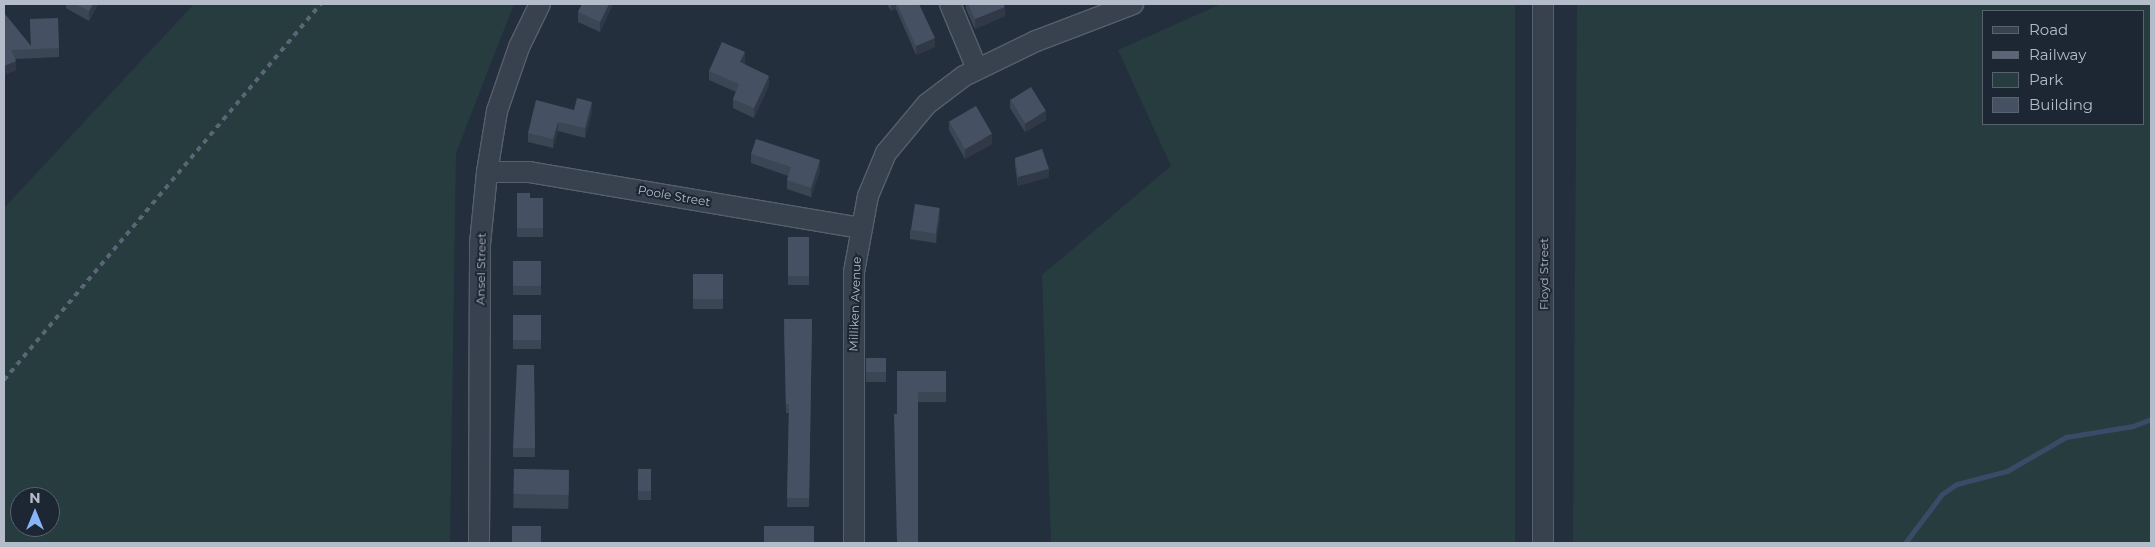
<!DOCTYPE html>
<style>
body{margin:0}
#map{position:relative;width:2155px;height:547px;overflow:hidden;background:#242f3e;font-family:Montserrat,sans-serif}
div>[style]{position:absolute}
.green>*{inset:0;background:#263c3f}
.stream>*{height:5px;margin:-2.5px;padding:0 2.5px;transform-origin:2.5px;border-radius:2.5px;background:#394c67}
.roads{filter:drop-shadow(1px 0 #565f6c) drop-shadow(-1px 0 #565f6c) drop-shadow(0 1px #565f6c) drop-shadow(0 -1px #565f6c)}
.minor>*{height:20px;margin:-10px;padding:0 10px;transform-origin:10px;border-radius:10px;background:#38414e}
.rail>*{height:4px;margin-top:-2px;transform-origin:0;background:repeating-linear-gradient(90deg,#5a6575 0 5px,transparent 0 10px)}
.wall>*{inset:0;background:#3b4654;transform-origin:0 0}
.shaded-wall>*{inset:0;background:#303945}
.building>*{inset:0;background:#455162;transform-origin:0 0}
span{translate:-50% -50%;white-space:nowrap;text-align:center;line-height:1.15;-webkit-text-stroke:4px #1d2633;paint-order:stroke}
.street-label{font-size:12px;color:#b4bcc9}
.frame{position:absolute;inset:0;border:5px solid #b4bcc9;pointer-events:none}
.legend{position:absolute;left:1982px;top:10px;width:162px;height:115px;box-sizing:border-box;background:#1d2633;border:1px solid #59626f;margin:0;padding:6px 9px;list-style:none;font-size:15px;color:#b4bcc9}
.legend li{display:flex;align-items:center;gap:10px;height:25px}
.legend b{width:25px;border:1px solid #59626f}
.north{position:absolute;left:10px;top:487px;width:50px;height:50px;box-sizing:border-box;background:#1d2633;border:1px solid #59626f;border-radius:50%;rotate:0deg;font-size:14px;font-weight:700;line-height:20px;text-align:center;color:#b4bcc9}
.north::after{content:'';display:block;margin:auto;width:18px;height:22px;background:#8ab4f8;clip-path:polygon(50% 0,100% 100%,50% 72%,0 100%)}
</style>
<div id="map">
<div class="green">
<div style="clip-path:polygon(evenodd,194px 4px,514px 4px,456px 153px,450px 543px,4px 543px,4px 208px,194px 4px,20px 497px,50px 497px,50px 527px,20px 527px,20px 497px)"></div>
<div style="clip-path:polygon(1221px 4px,1515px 4px,1515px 543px,1051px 543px,1042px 275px,1171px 166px,1118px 50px)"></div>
<div style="clip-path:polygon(evenodd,1577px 4px,2151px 4px,2151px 543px,1573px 543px,1577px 4px,1984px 11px,2144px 11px,2144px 124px,1984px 124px,1984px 11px)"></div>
</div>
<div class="stream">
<div style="left:1905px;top:543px;width:61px;rotate:-52.9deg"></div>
<div style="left:1942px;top:494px;width:18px;rotate:-34deg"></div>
<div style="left:1957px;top:484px;width:52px;rotate:-14.6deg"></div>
<div style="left:2007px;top:471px;width:68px;rotate:-30deg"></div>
<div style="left:2066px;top:437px;width:68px;rotate:-9.3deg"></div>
<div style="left:2133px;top:426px;width:19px;rotate:-21deg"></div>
</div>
<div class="roads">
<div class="minor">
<div style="left:950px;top:4px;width:70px;rotate:67.4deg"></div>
<div style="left:1543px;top:4px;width:539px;rotate:90deg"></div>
<div style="left:487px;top:172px;width:42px"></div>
<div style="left:529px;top:172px;width:337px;rotate:9.6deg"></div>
<div style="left:479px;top:543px;width:299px;rotate:-89.8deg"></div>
<div style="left:480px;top:244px;width:72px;rotate:-84.4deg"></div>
<div style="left:487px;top:172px;width:62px;rotate:-80.7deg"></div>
<div style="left:497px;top:111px;width:68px;rotate:-71deg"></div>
<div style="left:519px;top:47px;width:48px;rotate:-64deg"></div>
<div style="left:854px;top:543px;width:271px;rotate:-90deg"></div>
<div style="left:854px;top:272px;width:77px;rotate:-79.6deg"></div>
<div style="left:868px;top:196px;width:47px;rotate:-67.3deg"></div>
<div style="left:886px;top:153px;width:64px;rotate:-50.1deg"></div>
<div style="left:927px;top:104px;width:46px;rotate:-37.1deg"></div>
<div style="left:964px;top:76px;width:80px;rotate:-25.9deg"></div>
<div style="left:1036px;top:41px;width:104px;rotate:-20.9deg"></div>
</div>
</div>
<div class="rail">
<div style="left:4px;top:380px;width:492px;rotate:-49.9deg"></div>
</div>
<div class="wall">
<div style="clip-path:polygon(66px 4px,98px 4px,89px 21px,66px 8px)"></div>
<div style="clip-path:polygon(582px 4px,613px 4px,600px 32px,578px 22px,578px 12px)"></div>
<div style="clip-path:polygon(887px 4px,919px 4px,935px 47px,916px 55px,896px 9px,891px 11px)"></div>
<div style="clip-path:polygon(966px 4px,1003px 4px,1005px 16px,975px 29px,966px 9px)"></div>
<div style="clip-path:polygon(4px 13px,31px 46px,30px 19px,59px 48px,59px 57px,15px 59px,16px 70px,4px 75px)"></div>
<div style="clip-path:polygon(745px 61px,744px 64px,769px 85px,754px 118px,733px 108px,733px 99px,736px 92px,709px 80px,709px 71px)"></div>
<div style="clip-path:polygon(1010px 99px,1046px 120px,1025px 132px,1010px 108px)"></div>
<div style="clip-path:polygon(574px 110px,592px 111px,585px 138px,558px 131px,553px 148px,528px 142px,528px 133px)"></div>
<div style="clip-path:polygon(949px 121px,992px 144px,965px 159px,949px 130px)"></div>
<div style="clip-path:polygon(751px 154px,820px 170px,811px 197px,787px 189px,787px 180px,788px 176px,751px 163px)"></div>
<div style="clip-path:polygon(1015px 158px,1049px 177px,1018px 186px,1015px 166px)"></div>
<div style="clip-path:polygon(517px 193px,530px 198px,543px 198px,543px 237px,517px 237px)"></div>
<div style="clip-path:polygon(940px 217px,936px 243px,910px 239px,910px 230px)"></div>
<div style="left:788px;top:237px;width:21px;height:48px"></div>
<div style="left:513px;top:261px;width:28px;height:34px"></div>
<div style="left:693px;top:274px;width:30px;height:35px"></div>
<div style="left:513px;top:315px;width:28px;height:34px"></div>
<div style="clip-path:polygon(812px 319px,809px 507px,787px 507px,789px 413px,786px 413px,784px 329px)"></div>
<div style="left:866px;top:358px;width:20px;height:24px"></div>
<div style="clip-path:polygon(534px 365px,535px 457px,513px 457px,513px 448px)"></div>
<div style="clip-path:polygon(897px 371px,946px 371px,946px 402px,918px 402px,897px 414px)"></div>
<div style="left:514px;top:469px;width:55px;height:39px;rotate:1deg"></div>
<div style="left:638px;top:469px;width:13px;height:31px"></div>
</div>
<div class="shaded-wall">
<div style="clip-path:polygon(93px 4px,98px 4px,89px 21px,89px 11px)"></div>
<div style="clip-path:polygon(609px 4px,613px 4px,600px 32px,600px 22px)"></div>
<div style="clip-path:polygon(891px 4px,896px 4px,896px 9px,891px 11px)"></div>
<div style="clip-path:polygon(1005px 7px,1005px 16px,975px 29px,975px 19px)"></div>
<div style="clip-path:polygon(935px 38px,935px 47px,916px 55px,916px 46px)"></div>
<div style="clip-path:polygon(745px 52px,745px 61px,740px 72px,740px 62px)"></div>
<div style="clip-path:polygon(16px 61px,16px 70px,4px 75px,4px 66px)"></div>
<div style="clip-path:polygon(769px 76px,769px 85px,754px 118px,754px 108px)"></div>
<div style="clip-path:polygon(592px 102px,592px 111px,585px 138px,585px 128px)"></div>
<div style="clip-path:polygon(1046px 111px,1046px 120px,1025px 132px,1025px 123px)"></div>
<div style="clip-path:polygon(558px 122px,558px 131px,553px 148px,553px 139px)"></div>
<div style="clip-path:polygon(992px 134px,992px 144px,965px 159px,965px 149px)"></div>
<div style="clip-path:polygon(820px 160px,820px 170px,811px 197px,811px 188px)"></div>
<div style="clip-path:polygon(1049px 169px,1049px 177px,1018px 186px,1018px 177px)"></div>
<div style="clip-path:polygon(940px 208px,940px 217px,936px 243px,936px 234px)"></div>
</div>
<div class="building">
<div style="clip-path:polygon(75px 4px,93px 4px,89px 11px)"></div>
<div style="clip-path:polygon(582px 4px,609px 4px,600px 22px,578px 12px)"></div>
<div style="clip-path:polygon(897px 4px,919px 4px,935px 38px,916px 46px)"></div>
<div style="clip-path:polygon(968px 4px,1003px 4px,1005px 7px,975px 19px)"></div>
<div style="clip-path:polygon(4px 13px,31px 46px,30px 19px,58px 18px,59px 48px,11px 50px,16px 61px,4px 66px)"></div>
<div style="clip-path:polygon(722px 42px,745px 52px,740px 62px,769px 76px,754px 108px,733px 99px,739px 84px,709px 71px)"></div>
<div style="left:1031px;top:87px;width:28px;height:24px;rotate:58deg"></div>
<div style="clip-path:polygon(577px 98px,592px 102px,585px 128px,558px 122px,553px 139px,528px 133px,536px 100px,574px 110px)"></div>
<div style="left:976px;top:106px;width:32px;height:31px;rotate:60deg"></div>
<div style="clip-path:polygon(756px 139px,820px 160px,811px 188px,787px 180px,791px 167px,751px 154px)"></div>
<div style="clip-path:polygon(1042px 149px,1049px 169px,1018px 177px,1015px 158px)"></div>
<div style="clip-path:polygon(517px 193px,530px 193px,530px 198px,543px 198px,543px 228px,517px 228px)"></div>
<div style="left:915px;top:204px;width:25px;height:26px;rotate:9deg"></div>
<div style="left:788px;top:237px;width:21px;height:39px"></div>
<div style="left:513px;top:261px;width:28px;height:25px"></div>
<div style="left:693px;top:274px;width:30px;height:25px"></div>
<div style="left:513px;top:315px;width:28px;height:25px"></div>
<div style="clip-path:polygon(784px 319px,812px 319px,809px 498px,787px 498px,789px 404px,786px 404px)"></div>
<div style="left:866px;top:358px;width:20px;height:14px"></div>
<div style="clip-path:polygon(517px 365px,534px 365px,535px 448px,513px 448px)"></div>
<div style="clip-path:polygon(897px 371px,946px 371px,946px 392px,918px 392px,918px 543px,897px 543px,894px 414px,897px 414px)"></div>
<div style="left:514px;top:469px;width:55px;height:25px;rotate:1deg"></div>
<div style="left:638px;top:469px;width:13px;height:22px"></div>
<div style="left:512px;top:526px;width:29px;height:17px"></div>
<div style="left:764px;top:526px;width:50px;height:17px"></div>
</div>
<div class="street-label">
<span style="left:674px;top:196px;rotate:10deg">Poole Street</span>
<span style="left:481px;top:269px;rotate:-89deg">Ansel Street</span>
<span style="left:1544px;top:274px;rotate:-90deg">Floyd Street</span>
<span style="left:855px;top:304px;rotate:-88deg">Milliken Avenue</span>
</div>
<div class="frame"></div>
<ul class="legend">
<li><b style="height:6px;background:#38414e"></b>Road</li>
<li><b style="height:6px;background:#5a6575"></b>Railway</li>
<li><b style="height:14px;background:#263c3f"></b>Park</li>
<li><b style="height:14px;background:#455162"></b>Building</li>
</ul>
<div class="north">N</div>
</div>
